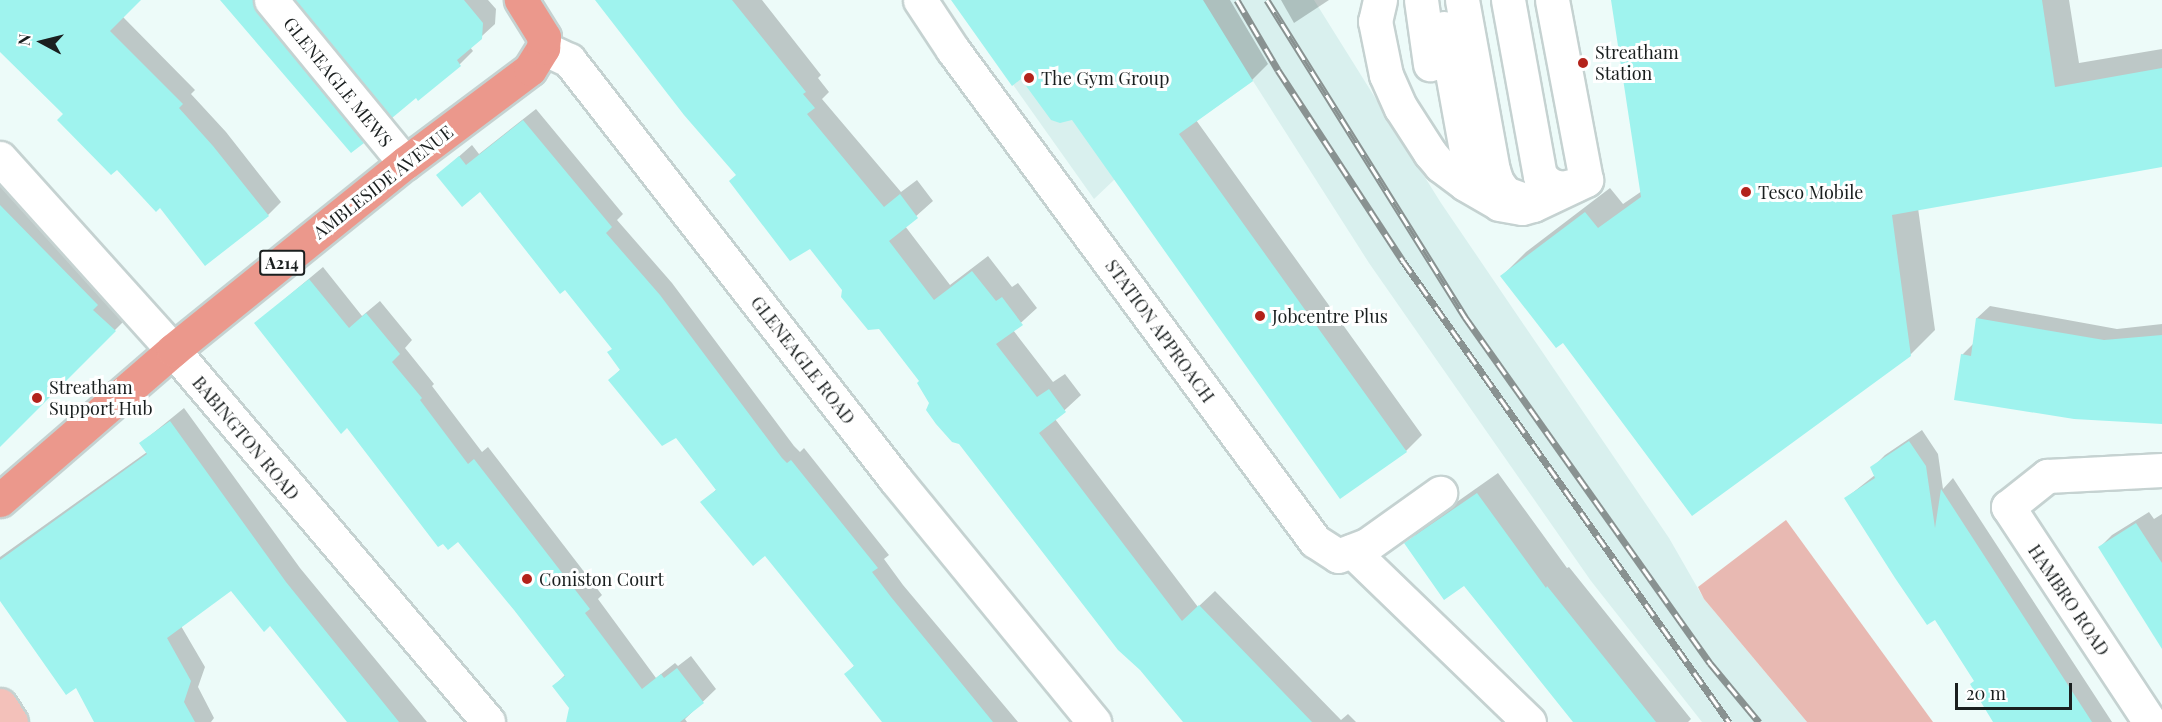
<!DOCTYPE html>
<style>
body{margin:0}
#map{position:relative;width:2162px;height:722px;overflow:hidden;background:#edfbf9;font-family:"Playfair Display",serif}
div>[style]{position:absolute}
.built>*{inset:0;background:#d9f0ee}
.green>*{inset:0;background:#e8b9b2}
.shadow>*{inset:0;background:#0003}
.building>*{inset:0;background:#9ff3ee}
.roads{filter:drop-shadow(2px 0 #c5d2d1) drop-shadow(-2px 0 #c5d2d1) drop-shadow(0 2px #c5d2d1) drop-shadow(0 -2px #c5d2d1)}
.minor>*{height:33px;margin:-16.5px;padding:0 16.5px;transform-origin:16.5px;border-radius:16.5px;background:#fff}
.major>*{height:33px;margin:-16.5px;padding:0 16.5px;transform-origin:16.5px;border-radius:16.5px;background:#f3c1ba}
.highway>*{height:33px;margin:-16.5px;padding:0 16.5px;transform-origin:16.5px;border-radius:16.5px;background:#eb988c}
.rail>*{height:7px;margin-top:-3.5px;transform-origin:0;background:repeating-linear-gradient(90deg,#fff 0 14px,#899291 0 28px);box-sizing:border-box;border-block:2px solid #899291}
.dots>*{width:16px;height:16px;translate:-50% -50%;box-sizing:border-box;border:3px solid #fff;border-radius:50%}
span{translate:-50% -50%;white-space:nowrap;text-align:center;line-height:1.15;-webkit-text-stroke:6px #fff;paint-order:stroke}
.shield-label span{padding:2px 4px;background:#fff;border:2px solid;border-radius:4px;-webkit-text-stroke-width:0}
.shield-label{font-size:16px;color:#1a1f1f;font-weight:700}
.poi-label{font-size:18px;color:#1a1f1f}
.left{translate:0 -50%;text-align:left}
.street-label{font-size:18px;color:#1a1f1f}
.north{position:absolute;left:12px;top:12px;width:60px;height:60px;-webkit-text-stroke:4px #fff;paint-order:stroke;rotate:277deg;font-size:16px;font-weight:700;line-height:24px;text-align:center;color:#1a1f1f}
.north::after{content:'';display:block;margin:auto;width:21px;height:27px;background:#1a1f1f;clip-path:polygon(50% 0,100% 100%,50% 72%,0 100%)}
.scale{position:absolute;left:1955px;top:683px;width:117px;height:27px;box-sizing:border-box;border:3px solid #1a1f1f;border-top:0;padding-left:8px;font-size:18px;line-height:21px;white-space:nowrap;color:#1a1f1f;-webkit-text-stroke:4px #fff;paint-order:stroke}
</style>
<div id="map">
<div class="built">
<div style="clip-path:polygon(953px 0,1314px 0,1441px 203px,1669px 538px,1704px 599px,1807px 722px,1702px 722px,1591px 581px,1369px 263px,1253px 81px,1115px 179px,1094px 199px)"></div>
</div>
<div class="green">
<div style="clip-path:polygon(1786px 520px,1933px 722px,1807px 722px,1704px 599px,1698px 587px)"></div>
</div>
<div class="shadow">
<div style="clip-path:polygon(0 0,139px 0,123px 17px,195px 90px,191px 94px,226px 132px,281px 202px,268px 215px,160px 206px,117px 167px,0 50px)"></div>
<div style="clip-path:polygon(221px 0,271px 0,376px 128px,351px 151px)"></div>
<div style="clip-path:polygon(297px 0,488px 0,496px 9px,495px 24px,470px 47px,473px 51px,460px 64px,418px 99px)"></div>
<div style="clip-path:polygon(597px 0,762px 0,821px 75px,818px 78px,829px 92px,822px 99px,901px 192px,917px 180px,933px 201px,905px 226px,950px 285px,988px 256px,1012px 287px,1018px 283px,1037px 308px,1013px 330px,1053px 382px,1065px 374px,1081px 395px,1055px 419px,1198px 607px,1215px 591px,1341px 720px,1348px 714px,1356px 722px,1212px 722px,930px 403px,921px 381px,880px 328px,843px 290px,811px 247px,737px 175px)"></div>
<div style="clip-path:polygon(953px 0,1230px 0,1268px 64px,1252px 80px,1196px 120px,1422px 435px,1406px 451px,1073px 118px,1022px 77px)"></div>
<div style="clip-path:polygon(1281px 0,1329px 0,1294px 23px)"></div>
<div style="clip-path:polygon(1612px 0,2069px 0,2079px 63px,2162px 49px,2162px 165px,1918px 208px,1935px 330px,1910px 355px,1563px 341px,1502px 276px,1526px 252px,1610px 188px,1623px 204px,1642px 191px)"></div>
<div style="clip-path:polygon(536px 109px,623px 214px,617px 220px,672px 283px,794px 446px,800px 452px,804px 448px,889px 555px,884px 559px,903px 585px,1018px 722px,884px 722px,846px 674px,855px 665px,765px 554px,702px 503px,717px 489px,676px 436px,610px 380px,621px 369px,613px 348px,565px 288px,480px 190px,438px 175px,472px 145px,479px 154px)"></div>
<div style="clip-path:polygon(0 175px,129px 316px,64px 381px,0 324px)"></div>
<div style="clip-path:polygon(323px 267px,362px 316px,380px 301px,412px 340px,405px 348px,434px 384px,432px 386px,482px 452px,488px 447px,602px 595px,598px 599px,656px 678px,675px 663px,678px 666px,691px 656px,716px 689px,685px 719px,687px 722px,576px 722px,571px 707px,554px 686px,566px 674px,458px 539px,347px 426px,256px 323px)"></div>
<div style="clip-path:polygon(1990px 306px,2117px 329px,2162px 324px,2162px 419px,1962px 355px,1974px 343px,1977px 318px)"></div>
<div style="clip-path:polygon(184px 408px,300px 568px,427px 722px,349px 722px,270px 624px,231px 589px,181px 626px,205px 667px,198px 687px,214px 718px,211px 722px,96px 722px,76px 686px,0 599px,0 557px,147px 452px,141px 443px)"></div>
<div style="clip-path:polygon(1922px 430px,1938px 454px,1943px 489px,1953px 478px,2112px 722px,2003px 722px,1936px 618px,1846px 498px,1875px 475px,1872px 468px,1885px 455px)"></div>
<div style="clip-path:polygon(1498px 473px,1567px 568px,1569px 567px,1691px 719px,1688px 722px,1575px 722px,1464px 584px,1406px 544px,1427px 523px)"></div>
<div style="clip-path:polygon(2149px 512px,2154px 519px,2162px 514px,2162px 644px,2100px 547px,2112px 535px)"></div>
</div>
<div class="building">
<div style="clip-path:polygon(0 0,141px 0,110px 31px,183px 104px,179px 108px,213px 146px,269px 216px,205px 266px,160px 208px,156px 212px,117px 170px,111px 175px,57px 120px,63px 114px,0 52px)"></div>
<div style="clip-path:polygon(220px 0,253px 0,257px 12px,364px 143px,351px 153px)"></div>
<div style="clip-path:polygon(295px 0,464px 0,483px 23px,482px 39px,457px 60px,461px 66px,418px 101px,416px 98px,392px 118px)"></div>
<div style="clip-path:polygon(595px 0,732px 0,806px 92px,803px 94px,815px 108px,807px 114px,884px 207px,900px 194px,918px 218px,889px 241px,934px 300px,972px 271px,996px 301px,1002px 297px,1023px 325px,996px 344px,1037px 397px,1049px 389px,1066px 412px,1039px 433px,1182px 621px,1199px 605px,1312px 722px,1183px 722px,1140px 670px,1118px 650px,959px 444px,952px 442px,936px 424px,926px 410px,929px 403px,917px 383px,919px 381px,879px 329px,868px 330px,841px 297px,842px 290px,810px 249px,790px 261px,729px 181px,736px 175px,684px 115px)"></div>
<div style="clip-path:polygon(951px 0,1203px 0,1253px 81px,1179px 134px,1407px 452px,1340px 499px,1072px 120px,1060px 123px,1051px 120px,1021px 79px,1012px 86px)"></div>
<div style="clip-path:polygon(1611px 0,2042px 0,2055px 87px,2162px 68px,2162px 167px,1892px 215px,1911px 356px,1692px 516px,1563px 343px,1556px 348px,1500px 276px,1585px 212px,1598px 228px,1641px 197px)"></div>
<div style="clip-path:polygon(523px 120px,612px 227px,606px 233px,660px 295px,782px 458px,787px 463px,791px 460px,878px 568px,872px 572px,891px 597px,993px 722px,882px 722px,844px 674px,854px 666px,765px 556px,753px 566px,700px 502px,716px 490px,676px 438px,662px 446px,608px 380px,620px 370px,607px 352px,612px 349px,565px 290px,560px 294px,480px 192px,462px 207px,436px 175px,459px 156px,466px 165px)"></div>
<div style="clip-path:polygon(0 205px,98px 305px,93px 310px,116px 331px,0 447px)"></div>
<div style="clip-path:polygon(309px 279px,349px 328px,366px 313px,400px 354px,392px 362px,422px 398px,420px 400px,468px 464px,474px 459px,590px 609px,585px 613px,642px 689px,661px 674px,664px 678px,677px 668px,704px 703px,680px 722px,566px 722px,569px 708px,552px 686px,565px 676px,514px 610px,458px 542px,448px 550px,443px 544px,438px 547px,347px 428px,341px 434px,254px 323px)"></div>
<div style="clip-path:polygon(1976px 318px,2104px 340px,2162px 335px,2162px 424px,2074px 419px,1954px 400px,1961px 354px,1971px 356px)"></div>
<div style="clip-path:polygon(170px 421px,286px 582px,399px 722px,347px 722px,270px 626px,264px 632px,231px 591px,167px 638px,191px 681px,184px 702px,195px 722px,94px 722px,76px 688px,66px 695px,0 601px,0 560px,147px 454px,139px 443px)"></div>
<div style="clip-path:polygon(1909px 441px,1926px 466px,1935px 528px,1941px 489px,2092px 722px,1993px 722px,1970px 684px,1974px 681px,1935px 620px,1927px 625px,1895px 578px,1844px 498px,1875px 478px,1870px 467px)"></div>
<div style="clip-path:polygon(1477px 493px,1546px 588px,1547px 586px,1656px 722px,1573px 722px,1464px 586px,1444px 600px,1404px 543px)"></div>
<div style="clip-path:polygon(2136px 523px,2162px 563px,2162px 649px,2098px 547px)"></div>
</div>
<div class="roads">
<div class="minor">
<div style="left:271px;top:0;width:211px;rotate:50.6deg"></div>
<div style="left:920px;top:0;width:60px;rotate:56.6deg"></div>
<div style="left:953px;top:50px;width:610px;rotate:53.6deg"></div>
<div style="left:1315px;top:541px;width:27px;rotate:33deg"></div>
<div style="left:1338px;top:556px;width:31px;rotate:-21deg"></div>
<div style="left:1367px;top:545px;width:90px;rotate:-35.5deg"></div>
<div style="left:1380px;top:0;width:22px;rotate:103deg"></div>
<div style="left:1375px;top:21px;width:55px;rotate:78.5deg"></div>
<div style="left:1386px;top:75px;width:36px;rotate:66deg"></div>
<div style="left:1401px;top:108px;width:54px;rotate:57.2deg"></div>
<div style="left:1430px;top:153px;width:16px;rotate:50deg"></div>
<div style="left:1440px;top:165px;width:31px;rotate:37deg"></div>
<div style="left:1465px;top:184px;width:39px;rotate:30deg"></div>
<div style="left:1499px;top:204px;width:23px;rotate:10deg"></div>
<div style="left:1522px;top:208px;width:11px;rotate:-15deg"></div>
<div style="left:1533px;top:205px;width:59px;rotate:-25.3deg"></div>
<div style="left:1586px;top:180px;width:183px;rotate:-100.7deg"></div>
<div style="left:1421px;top:0;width:65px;rotate:82deg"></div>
<div style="left:1462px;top:0;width:173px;rotate:79.7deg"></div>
<div style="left:1493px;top:170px;width:13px;rotate:72deg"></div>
<div style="left:1497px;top:182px;width:14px;rotate:54deg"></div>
<div style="left:1505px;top:193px;width:23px;rotate:20deg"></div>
<div style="left:1508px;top:0;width:179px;rotate:79.7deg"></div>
<div style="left:1540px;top:176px;width:13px;rotate:42deg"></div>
<div style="left:1550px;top:185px;width:12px;rotate:14deg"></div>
<div style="left:1562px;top:188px;width:13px;rotate:-13deg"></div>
<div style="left:1444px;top:28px;width:146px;rotate:79.8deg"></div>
<div style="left:1470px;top:172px;width:30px;rotate:53deg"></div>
<div style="left:543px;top:48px;width:29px;rotate:25deg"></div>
<div style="left:569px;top:60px;width:532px;rotate:52.1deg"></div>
<div style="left:896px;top:480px;width:313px;rotate:50.7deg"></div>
<div style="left:0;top:158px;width:258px;rotate:48deg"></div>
<div style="left:173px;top:350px;width:487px;rotate:49.7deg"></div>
<div style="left:1352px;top:551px;width:246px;rotate:44deg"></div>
<div style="left:2150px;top:722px;width:258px;rotate:-123.4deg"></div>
<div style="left:2008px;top:507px;width:50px;rotate:-38.5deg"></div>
<div style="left:2047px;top:476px;width:115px;rotate:-3deg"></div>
</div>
<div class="major">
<div style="left:0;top:705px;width:20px;rotate:57deg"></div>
</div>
<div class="highway">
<div style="left:0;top:500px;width:229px;rotate:-40.9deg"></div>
<div style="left:173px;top:350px;width:298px;rotate:-38.9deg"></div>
<div style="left:405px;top:163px;width:156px;rotate:-36.9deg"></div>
<div style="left:530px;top:69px;width:25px;rotate:-58deg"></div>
<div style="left:543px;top:48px;width:11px;rotate:-85deg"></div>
<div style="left:544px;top:37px;width:44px;rotate:-121.9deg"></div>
</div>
</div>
<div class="rail">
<div style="left:1237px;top:0;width:81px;rotate:59.6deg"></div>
<div style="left:1278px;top:70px;width:228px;rotate:56.8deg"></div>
<div style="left:1403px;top:261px;width:565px;rotate:54.73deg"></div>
<div style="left:1267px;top:0;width:374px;rotate:58deg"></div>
<div style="left:1465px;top:317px;width:424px;rotate:54.7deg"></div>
<div style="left:1710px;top:663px;width:77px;rotate:50.3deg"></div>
</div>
<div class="dots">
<div style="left:1583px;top:63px;background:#b3231b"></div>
<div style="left:1029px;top:78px;background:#b3231b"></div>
<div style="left:1746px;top:192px;background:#b3231b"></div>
<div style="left:1260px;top:316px;background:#b3231b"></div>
<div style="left:37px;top:398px;background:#b3231b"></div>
<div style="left:527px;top:579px;background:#b3231b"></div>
</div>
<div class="shield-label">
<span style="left:282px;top:263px">A214</span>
</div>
<div class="poi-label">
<span class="left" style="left:1595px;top:63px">Streatham<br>Station</span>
<span class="left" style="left:1041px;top:78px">The Gym Group</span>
<span class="left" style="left:1758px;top:192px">Tesco Mobile</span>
<span class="left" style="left:1272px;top:316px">Jobcentre Plus</span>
<span class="left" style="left:49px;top:398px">Streatham<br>Support Hub</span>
<span class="left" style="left:539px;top:579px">Coniston Court</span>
</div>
<div class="street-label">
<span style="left:338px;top:82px;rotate:51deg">GLENEAGLE MEWS</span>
<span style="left:383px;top:182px;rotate:-38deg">AMBLESIDE AVENUE</span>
<span style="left:1160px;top:331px;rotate:54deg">STATION APPROACH</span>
<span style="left:803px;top:360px;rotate:52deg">GLENEAGLE ROAD</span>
<span style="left:246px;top:438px;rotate:50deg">BABINGTON ROAD</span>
<span style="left:2069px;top:600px;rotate:56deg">HAMBRO ROAD</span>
</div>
<div class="north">N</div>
<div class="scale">20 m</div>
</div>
